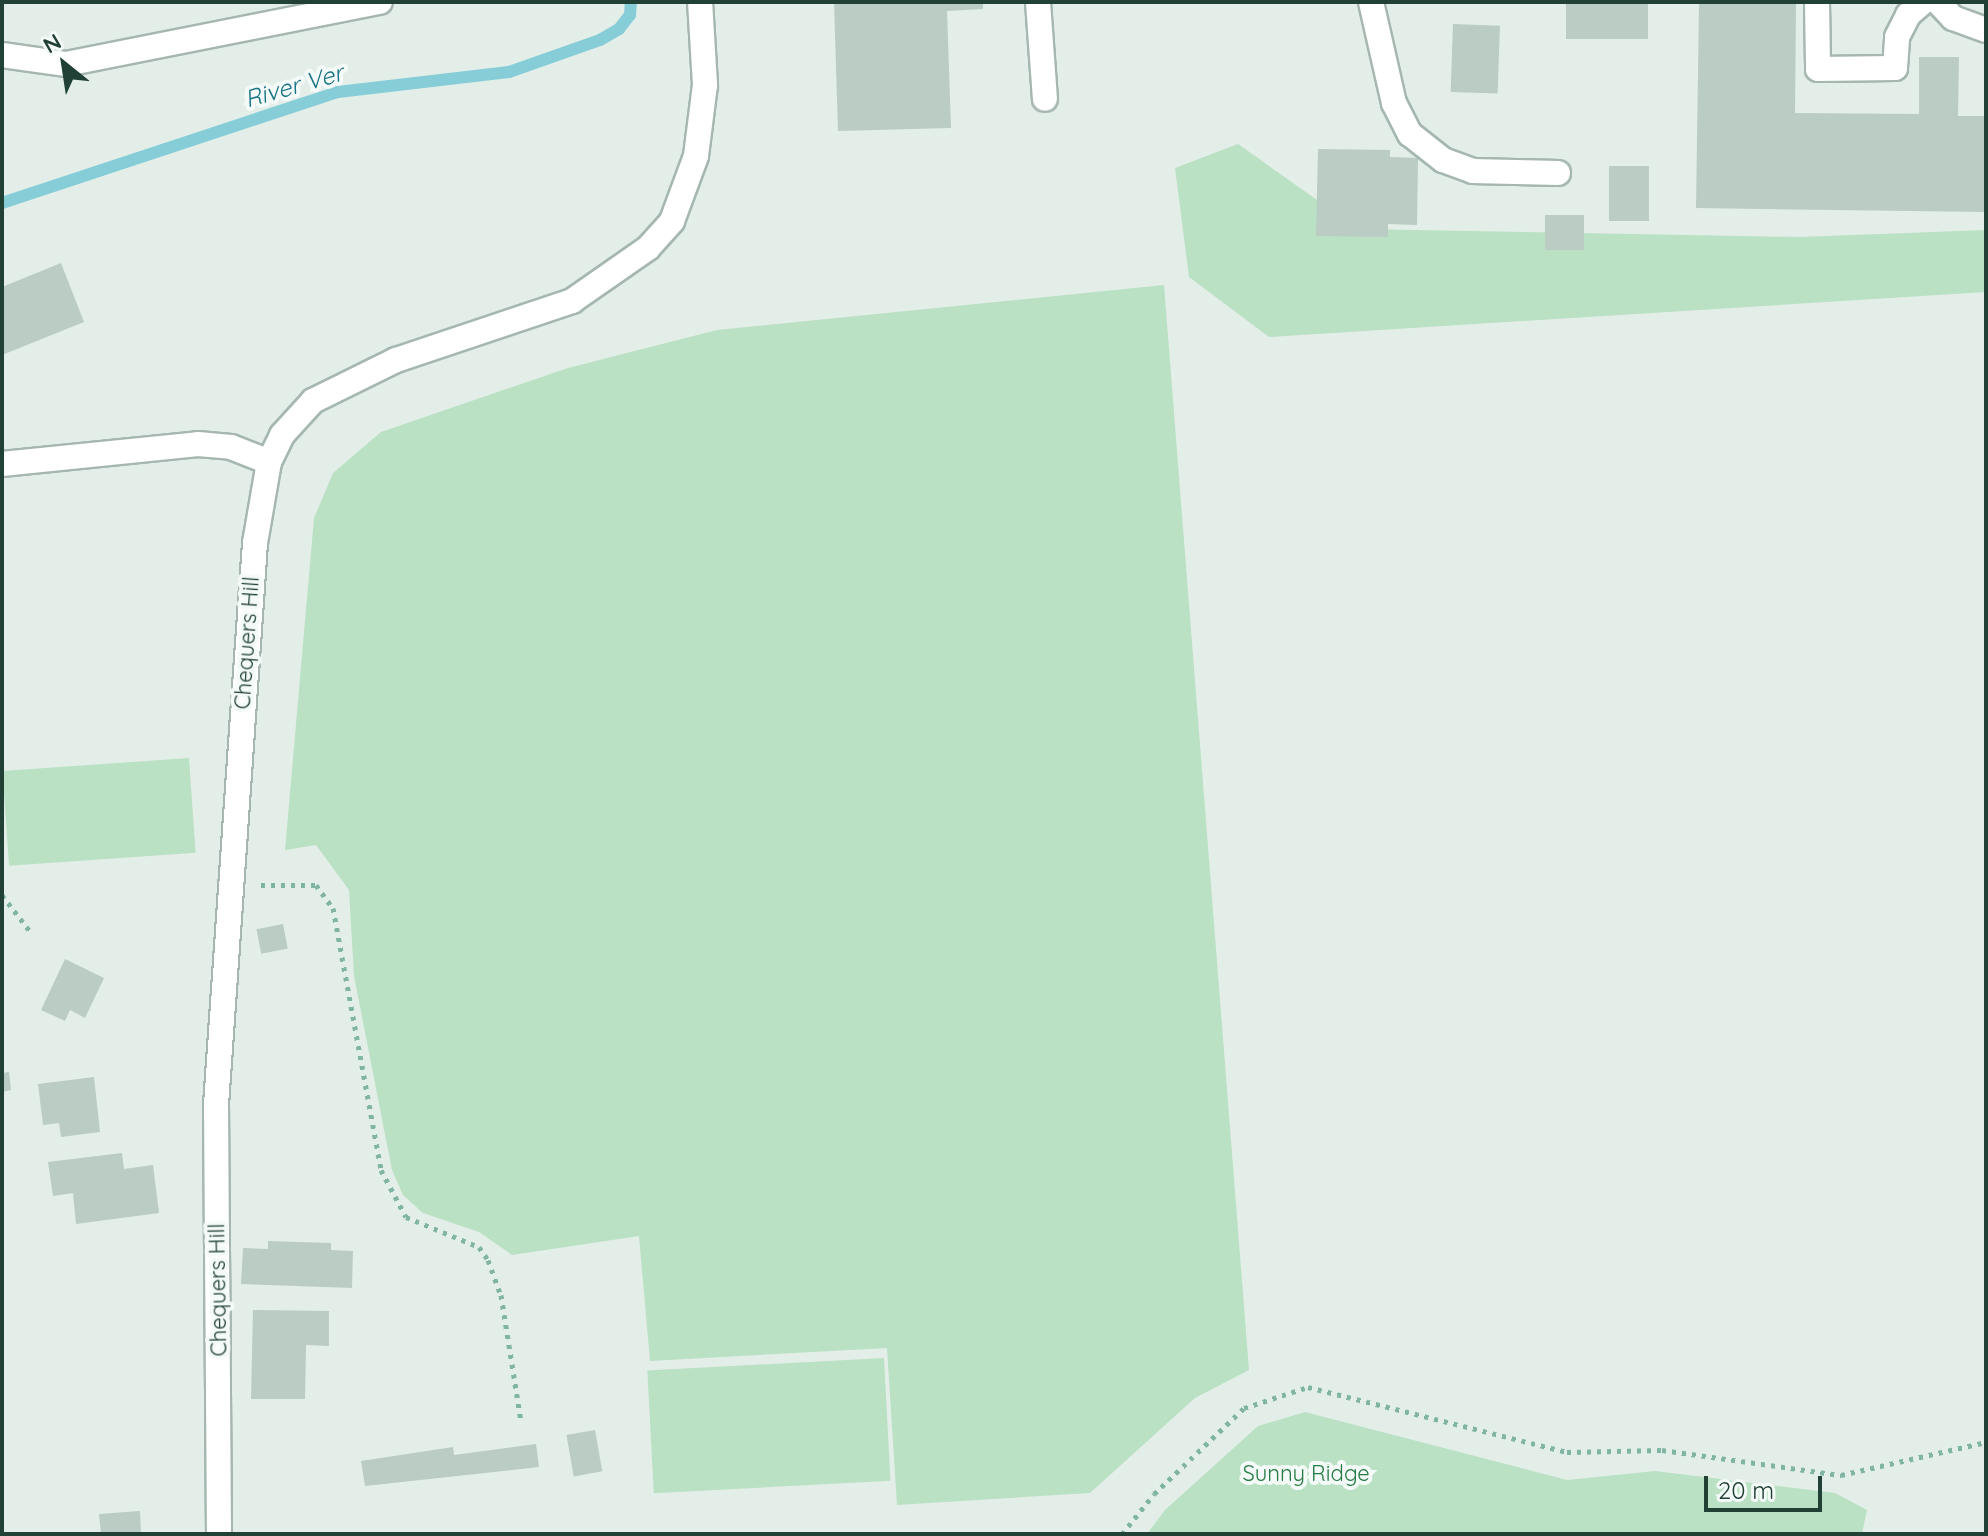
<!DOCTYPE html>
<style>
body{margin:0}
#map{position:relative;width:1988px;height:1536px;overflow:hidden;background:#e3eee9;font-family:Quicksand,sans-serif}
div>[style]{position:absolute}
.green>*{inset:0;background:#bae1c3;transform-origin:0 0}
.stream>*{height:12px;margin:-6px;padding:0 6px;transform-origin:6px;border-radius:6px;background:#86cdd8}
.building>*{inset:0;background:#baccc4;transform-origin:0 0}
.path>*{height:5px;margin-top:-2.5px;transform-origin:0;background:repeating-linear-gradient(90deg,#80b4a3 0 4px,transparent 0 10px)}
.roads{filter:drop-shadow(2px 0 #a5b7b0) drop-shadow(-2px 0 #a5b7b0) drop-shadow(0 2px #a5b7b0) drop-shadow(0 -2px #a5b7b0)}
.minor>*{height:24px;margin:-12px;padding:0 12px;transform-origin:12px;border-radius:12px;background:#fff}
span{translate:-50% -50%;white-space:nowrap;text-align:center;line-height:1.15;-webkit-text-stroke:8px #f4faf7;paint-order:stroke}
.street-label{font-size:22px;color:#214137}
.park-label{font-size:22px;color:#277c45}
.water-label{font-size:24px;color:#157383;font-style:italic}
.frame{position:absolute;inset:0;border:4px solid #214137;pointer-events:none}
.north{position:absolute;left:24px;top:24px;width:80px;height:80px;-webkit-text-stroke:6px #f4faf7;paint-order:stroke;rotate:330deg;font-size:22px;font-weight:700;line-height:32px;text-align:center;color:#214137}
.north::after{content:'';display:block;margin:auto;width:28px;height:36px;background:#214137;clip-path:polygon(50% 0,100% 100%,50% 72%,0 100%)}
.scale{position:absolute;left:1704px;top:1476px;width:118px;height:36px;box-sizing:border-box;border:4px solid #214137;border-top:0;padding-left:10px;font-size:24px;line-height:28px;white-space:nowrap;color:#214137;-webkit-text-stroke:6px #f4faf7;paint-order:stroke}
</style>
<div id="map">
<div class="green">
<div style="clip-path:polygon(1238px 144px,1358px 229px,1800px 237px,1986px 230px,1986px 292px,1269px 337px,1189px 277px,1175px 168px)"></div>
<div style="clip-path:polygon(1164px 285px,1249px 1370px,1195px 1398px,1090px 1493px,897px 1505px,887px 1348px,650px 1361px,639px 1236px,512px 1255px,479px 1232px,423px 1213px,403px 1195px,392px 1170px,354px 976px,349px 890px,316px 845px,285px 850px,314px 518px,333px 473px,381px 432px,568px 368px,717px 330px)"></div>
<div style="left:189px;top:758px;width:95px;height:187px;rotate:86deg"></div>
<div style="left:884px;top:1358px;width:123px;height:237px;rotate:87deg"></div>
<div style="clip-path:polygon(1305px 1412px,1567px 1480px,1655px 1471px,1835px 1493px,1867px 1510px,1862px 1534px,1147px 1534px,1165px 1510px,1258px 1426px)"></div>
</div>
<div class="stream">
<div style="left:2px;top:203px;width:354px;rotate:-18.3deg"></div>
<div style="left:338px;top:92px;width:172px;rotate:-6.7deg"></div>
<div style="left:509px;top:72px;width:96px;rotate:-19.4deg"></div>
<div style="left:600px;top:40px;width:22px;rotate:-30deg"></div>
<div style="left:619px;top:29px;width:18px;rotate:-52deg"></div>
<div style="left:630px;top:15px;width:13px;rotate:-86deg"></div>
</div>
<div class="building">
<div style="clip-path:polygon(834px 2px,983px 2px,983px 9px,947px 11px,951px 128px,838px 131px)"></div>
<div style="left:1566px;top:2px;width:82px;height:37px"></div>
<div style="clip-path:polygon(1699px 2px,1796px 2px,1795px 113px,1919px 114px,1919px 57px,1959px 57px,1958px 116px,1986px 116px,1986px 212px,1696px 208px)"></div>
<div style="left:1453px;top:24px;width:47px;height:68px;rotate:2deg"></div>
<div style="clip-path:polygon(1318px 149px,1390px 150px,1390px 157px,1418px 158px,1417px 225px,1388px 224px,1388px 237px,1316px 236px)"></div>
<div style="left:1609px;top:166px;width:40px;height:55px"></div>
<div style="left:1545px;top:215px;width:39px;height:35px"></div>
<div style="clip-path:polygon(61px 263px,84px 322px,2px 355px,2px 287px)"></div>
<div style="left:283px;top:924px;width:25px;height:27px;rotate:79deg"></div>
<div style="clip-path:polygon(65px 959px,104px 978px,85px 1018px,70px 1010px,65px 1021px,41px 1010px)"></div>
<div style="clip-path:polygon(9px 1072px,11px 1090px,2px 1092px,2px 1073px)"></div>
<div style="clip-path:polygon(94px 1077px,100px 1132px,61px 1137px,59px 1123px,43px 1125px,38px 1084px)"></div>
<div style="clip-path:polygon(122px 1153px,124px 1169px,153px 1165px,159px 1213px,76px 1224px,73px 1193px,53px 1196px,48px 1162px)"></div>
<div style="clip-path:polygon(268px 1241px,331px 1243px,331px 1250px,353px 1251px,352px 1288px,241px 1284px,243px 1248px,268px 1249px)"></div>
<div style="clip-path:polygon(253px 1310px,329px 1311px,329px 1346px,306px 1345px,305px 1399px,251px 1399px)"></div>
<div style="left:595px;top:1430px;width:42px;height:29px;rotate:80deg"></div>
<div style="clip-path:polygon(536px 1444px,539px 1467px,365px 1486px,361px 1461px,453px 1447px,454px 1455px)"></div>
<div style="clip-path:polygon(140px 1511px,141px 1534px,101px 1534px,99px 1514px)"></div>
</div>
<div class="path">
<div style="left:261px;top:885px;width:55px"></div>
<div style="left:316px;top:885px;width:29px;rotate:54deg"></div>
<div style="left:333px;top:908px;width:266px;rotate:79.6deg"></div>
<div style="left:381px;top:1170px;width:53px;rotate:62deg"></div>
<div style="left:406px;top:1217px;width:79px;rotate:22.3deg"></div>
<div style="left:479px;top:1247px;width:16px;rotate:55deg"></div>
<div style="left:488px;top:1260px;width:37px;rotate:70deg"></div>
<div style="left:501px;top:1295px;width:128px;rotate:81deg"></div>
<div style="left:2px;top:895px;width:49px;rotate:52.4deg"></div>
<div style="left:1122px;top:1534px;width:51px;rotate:-51.3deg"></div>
<div style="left:1154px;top:1494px;width:124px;rotate:-43.7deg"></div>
<div style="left:1244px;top:1408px;width:67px;rotate:-18.2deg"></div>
<div style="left:1308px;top:1387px;width:267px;rotate:14.1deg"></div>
<div style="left:1567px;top:1452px;width:95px;rotate:-1.2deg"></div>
<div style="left:1662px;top:1450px;width:181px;rotate:8deg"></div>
<div style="left:1841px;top:1475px;width:149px;rotate:-12.8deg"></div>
</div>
<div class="roads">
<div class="minor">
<div style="left:1038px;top:2px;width:97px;rotate:85.9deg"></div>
<div style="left:1371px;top:2px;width:104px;rotate:77.2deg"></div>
<div style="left:1394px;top:103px;width:35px;rotate:63deg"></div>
<div style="left:1410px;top:134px;width:42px;rotate:38.2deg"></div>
<div style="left:1443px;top:160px;width:32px;rotate:20deg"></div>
<div style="left:1473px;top:171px;width:85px;rotate:1.3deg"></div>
<div style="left:1817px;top:2px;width:67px;rotate:89.1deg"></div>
<div style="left:1818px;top:69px;width:77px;rotate:-0.7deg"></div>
<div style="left:1895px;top:68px;width:31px;rotate:-86deg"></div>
<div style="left:1897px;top:37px;width:25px;rotate:-63deg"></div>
<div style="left:1908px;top:15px;width:20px;rotate:-41deg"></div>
<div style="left:1938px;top:2px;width:22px;rotate:47deg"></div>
<div style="left:1953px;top:18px;width:35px;rotate:20deg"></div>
<div style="left:2px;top:55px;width:65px;rotate:8deg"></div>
<div style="left:66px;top:64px;width:320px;rotate:-11.2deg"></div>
<div style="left:2px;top:464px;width:197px;rotate:-5.8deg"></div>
<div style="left:198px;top:444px;width:33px;rotate:5deg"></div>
<div style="left:231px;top:447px;width:41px;rotate:21.5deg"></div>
<div style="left:219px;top:1534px;width:429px;rotate:-90.4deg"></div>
<div style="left:216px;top:1105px;width:563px;rotate:-86.03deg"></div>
<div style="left:255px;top:543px;width:82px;rotate:-80.2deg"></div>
<div style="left:269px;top:462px;width:30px;rotate:-64deg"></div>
<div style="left:282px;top:435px;width:46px;rotate:-47.6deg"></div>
<div style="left:313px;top:401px;width:93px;rotate:-26.3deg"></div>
<div style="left:396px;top:360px;width:186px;rotate:-18.5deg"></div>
<div style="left:572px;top:301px;width:93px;rotate:-34.9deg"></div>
<div style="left:648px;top:248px;width:36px;rotate:-48deg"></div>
<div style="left:672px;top:221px;width:69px;rotate:-69.7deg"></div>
<div style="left:696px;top:156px;width:72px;rotate:-82.8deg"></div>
<div style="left:705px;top:85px;width:83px;rotate:-93.4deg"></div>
</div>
</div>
<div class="street-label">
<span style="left:247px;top:643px;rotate:-86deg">Chequers Hill</span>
<span style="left:218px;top:1290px;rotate:-91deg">Chequers Hill</span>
</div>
<div class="park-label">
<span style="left:1306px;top:1474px">Sunny Ridge</span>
</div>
<div class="water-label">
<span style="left:294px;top:86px;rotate:-16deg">River Ver</span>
</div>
<div class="frame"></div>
<div class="north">N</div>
<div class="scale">20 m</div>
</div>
